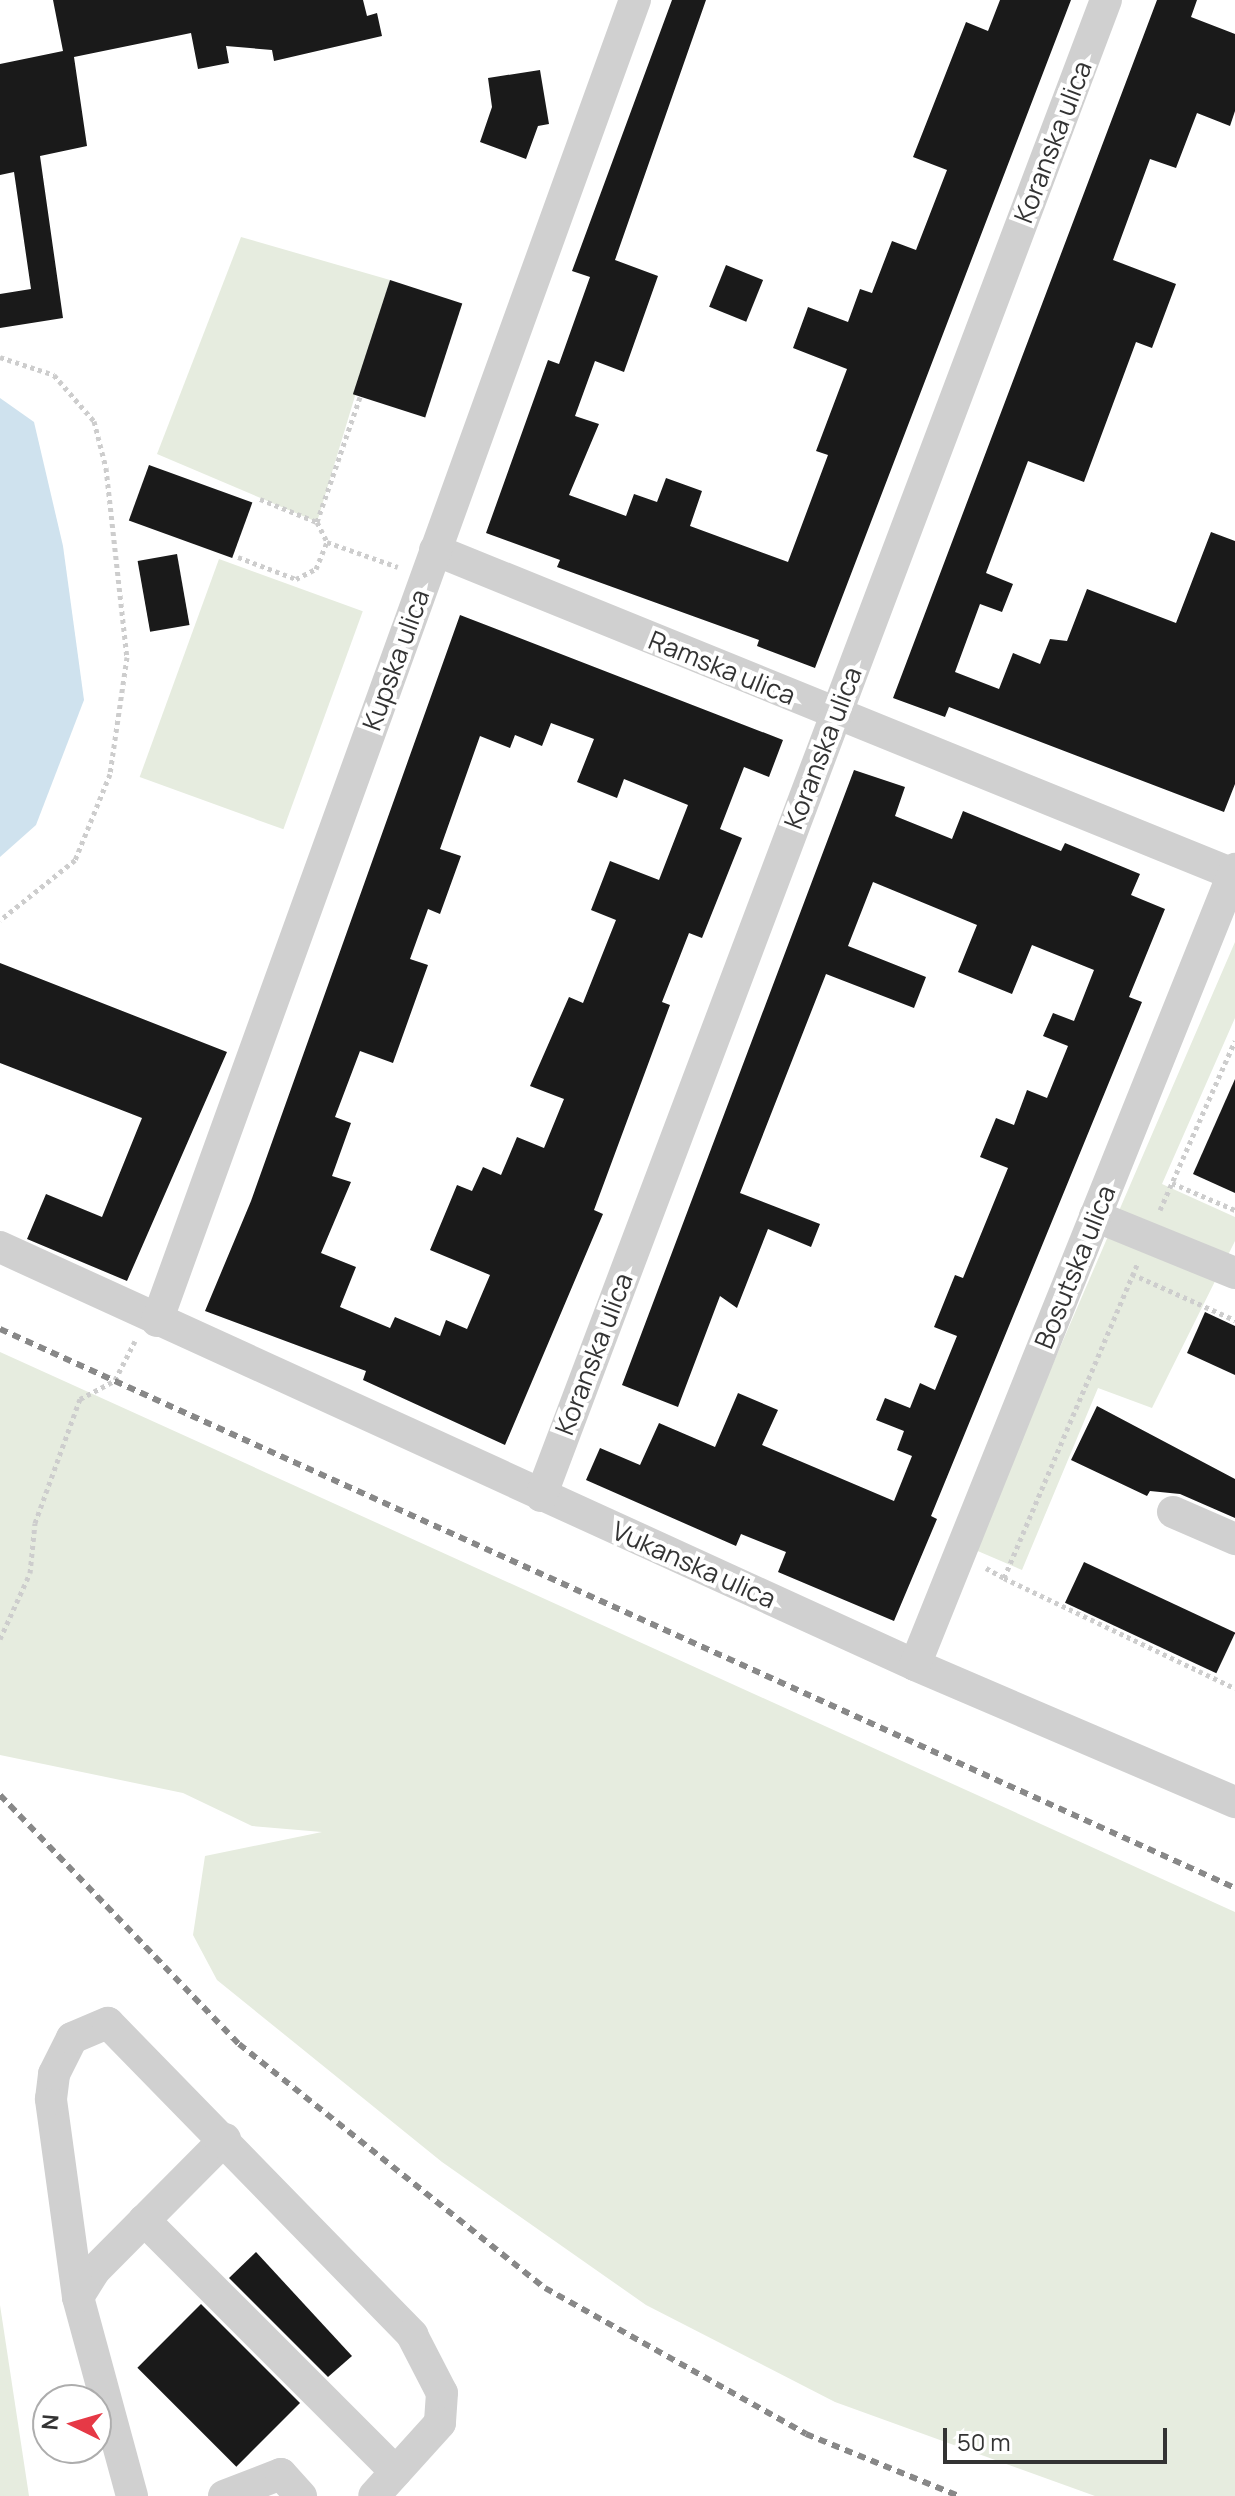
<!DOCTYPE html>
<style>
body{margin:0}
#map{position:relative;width:1235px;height:2496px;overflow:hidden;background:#fff;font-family:Manrope,sans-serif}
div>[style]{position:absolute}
.green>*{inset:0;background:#e6ecdf;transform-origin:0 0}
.water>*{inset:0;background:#cfe2ee}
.building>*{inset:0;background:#1a1a1a;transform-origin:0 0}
.path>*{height:5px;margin-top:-2.5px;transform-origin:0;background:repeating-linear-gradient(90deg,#cdcdcd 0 4px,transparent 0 8px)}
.minor>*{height:32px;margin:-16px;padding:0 16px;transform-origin:16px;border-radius:16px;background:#d0d0d0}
.rail>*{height:6px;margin-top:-3px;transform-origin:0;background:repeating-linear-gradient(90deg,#888 0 8px,transparent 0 14px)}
span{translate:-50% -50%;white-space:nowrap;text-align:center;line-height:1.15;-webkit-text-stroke:8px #fff;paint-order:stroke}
.street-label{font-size:26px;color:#333}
.north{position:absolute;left:32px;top:2384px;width:80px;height:80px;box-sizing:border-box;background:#fff;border:2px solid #adadad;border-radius:50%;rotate:275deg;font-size:22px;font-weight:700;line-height:32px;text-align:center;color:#333}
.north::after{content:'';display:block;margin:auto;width:28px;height:36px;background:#e63946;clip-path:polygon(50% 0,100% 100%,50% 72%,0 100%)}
.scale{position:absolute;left:943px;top:2428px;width:224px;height:36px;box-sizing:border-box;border:4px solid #333;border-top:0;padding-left:10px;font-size:24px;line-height:28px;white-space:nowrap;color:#333;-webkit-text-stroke:6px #fff;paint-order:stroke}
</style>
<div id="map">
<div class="green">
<div style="clip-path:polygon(241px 237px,390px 280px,317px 522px,157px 454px)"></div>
<div style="left:219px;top:559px;width:153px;height:232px;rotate:20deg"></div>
<div style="clip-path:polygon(1235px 942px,1235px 1018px,1162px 1184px,1235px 1217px,1235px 1241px,1152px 1408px,1098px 1388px,1022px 1570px,973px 1549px)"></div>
<div style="clip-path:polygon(0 1352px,1235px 1912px,1235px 2496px,1095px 2496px,835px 2402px,646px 2305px,442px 2162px,217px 1980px,193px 1935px,205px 1856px,322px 1832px,252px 1826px,183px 1793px,0 1755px)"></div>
<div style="clip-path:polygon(0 2305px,29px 2496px,0 2496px)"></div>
</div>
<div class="water">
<div style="clip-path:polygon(0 398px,34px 422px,63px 546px,84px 700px,36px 825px,0 857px)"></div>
</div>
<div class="building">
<div style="clip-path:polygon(53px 0,363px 0,367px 16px,377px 13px,382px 36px,274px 61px,272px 50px,226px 46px,229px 63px,198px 69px,191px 33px,74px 57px,87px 146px,40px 156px,63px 318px,0 328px,0 294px,31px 289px,14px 172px,0 175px,0 64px,63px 51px)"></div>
<div style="clip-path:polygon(672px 0,706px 0,615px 260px,658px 276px,624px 372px,595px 361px,575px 416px,599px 424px,569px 495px,626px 516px,634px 494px,657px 502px,666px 478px,702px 491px,690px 526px,788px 562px,828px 455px,816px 451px,847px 369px,793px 348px,808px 307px,848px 322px,860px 289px,872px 293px,892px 241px,916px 250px,947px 170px,913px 157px,966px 22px,988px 31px,1000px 0,1071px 0,815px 668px,757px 646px,759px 640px,557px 567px,560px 560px,486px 533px,548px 360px,559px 364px,590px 277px,572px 271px)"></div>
<div style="clip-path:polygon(1157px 0,1197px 0,1191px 17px,1235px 34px,1235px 111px,1230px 126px,1197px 113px,1176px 168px,1150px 159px,1113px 260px,1176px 284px,1152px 348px,1136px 342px,1084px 482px,1028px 461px,986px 573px,1013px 584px,1002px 612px,980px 604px,955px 672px,999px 689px,1013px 653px,1040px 664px,1050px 639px,1067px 641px,1087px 589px,1176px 623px,1211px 532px,1235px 541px,1235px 784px,1224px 812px,949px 707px,945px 717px,893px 698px)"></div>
<div style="clip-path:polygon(540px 70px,549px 124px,538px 126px,526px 159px,480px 142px,492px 107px,488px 78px)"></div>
<div style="left:726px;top:265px;width:40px;height:45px;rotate:22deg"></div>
<div style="left:390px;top:280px;width:76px;height:120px;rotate:18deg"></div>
<div style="left:149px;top:465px;width:110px;height:59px;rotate:20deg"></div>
<div style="left:177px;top:554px;width:72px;height:40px;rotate:80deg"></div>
<div style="clip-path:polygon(evenodd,460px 615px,783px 740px,769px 777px,744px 767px,720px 829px,742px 838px,702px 938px,689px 933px,662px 1002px,670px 1005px,594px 1210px,603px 1214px,505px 1445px,363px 1380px,366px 1371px,205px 1311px,251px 1201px,460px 615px,551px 723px,594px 739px,577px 782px,617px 798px,624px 779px,688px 805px,659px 880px,610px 861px,591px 910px,616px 920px,583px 1003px,569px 997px,530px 1086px,564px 1099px,544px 1148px,517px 1137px,501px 1175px,483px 1167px,472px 1191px,457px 1185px,430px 1250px,490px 1275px,467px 1329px,446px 1320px,440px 1336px,395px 1317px,390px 1328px,340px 1307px,356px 1267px,321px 1253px,351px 1182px,332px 1176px,351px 1123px,335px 1117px,360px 1051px,393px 1063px,428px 965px,410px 959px,428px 909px,440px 914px,461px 856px,440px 849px,480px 736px,510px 748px,515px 735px,542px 746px,551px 723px)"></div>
<div style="clip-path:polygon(854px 770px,905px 787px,895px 816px,952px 839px,963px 811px,1061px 851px,1065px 843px,1140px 874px,1131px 895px,1165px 909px,1129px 997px,1142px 1002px,931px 1516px,937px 1519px,894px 1621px,778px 1572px,786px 1552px,741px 1534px,736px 1546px,586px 1480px,600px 1448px,640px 1465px,659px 1423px,715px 1447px,738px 1393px,778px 1410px,762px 1445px,894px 1501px,912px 1456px,897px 1450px,904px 1431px,876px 1420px,885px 1398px,910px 1408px,920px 1383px,935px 1390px,957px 1336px,934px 1327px,955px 1275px,963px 1278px,1008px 1168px,980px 1157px,996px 1118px,1014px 1125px,1027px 1090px,1047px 1098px,1068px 1046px,1043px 1036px,1053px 1013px,1074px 1021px,1094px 970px,1032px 945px,1012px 994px,958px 972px,977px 925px,873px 882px,848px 946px,926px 977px,914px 1008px,826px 974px,740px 1193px,820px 1224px,811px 1247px,768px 1229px,737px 1308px,720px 1296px,678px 1407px,622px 1385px)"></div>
<div style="clip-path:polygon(0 963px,227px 1052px,127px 1281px,27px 1239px,46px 1194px,102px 1217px,142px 1118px,0 1063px)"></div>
<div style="clip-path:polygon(1235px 1079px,1235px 1193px,1193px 1174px)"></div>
<div style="clip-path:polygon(1205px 1312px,1235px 1326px,1235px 1375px,1187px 1353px)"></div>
<div style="clip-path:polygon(1097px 1406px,1235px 1479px,1235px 1518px,1180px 1494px,1150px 1491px,1147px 1496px,1071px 1460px)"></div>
<div style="left:1084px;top:1562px;width:167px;height:45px;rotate:25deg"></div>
<div style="clip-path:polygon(256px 2252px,352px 2356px,328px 2377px,229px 2278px)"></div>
<div style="left:201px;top:2304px;width:140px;height:90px;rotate:45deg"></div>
</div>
<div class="path">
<div style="left:0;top:357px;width:57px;rotate:18.4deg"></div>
<div style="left:54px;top:375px;width:61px;rotate:49deg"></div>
<div style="left:94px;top:421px;width:49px;rotate:75.7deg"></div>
<div style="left:106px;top:468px;width:190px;rotate:83.7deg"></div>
<div style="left:127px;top:657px;width:118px;rotate:98.3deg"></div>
<div style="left:110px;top:774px;width:93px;rotate:112.1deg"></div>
<div style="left:75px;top:860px;width:96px;rotate:141.3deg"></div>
<div style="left:360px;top:397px;width:132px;rotate:109deg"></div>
<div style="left:317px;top:522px;width:22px;rotate:63deg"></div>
<div style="left:327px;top:542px;width:75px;rotate:19.4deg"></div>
<div style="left:260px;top:499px;width:61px;rotate:22deg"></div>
<div style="left:238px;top:557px;width:62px;rotate:20.8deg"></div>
<div style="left:296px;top:579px;width:22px;rotate:-27deg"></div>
<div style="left:316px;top:569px;width:29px;rotate:-68deg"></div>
<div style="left:1172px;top:1183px;width:69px;rotate:23.2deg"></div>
<div style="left:1160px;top:1210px;width:185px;rotate:-66.1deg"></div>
<div style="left:1132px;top:1274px;width:113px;rotate:24.1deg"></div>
<div style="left:986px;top:1568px;width:21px;rotate:29deg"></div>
<div style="left:1004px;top:1578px;width:341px;rotate:-67deg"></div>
<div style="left:1004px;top:1578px;width:256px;rotate:25.5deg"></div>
<div style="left:0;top:1639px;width:72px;rotate:-65.6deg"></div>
<div style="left:30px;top:1573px;width:50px;rotate:-84.3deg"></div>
<div style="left:35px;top:1523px;width:132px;rotate:-70.1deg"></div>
<div style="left:80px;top:1399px;width:40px;rotate:-28deg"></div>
<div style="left:115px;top:1380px;width:44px;rotate:-62.9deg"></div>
</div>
<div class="minor">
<div style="left:435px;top:550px;width:861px;rotate:22.1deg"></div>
<div style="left:1095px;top:1216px;width:151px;rotate:22.2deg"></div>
<div style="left:0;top:1247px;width:1006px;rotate:24.55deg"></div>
<div style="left:915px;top:1665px;width:348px;rotate:23.2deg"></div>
<div style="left:157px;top:1321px;width:1405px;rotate:-70.11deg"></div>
<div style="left:541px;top:1496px;width:1599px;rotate:-69.31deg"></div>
<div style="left:1173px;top:1512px;width:68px;rotate:23.5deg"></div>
<div style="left:915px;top:1665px;width:858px;rotate:-68.1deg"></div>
<div style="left:144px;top:2220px;width:356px;rotate:45deg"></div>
<div style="left:78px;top:2297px;width:31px;rotate:-58deg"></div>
<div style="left:94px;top:2271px;width:186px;rotate:-45.2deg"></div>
<div style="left:132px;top:2496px;width:206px;rotate:-105.2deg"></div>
<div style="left:78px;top:2297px;width:200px;rotate:-97.8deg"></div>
<div style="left:51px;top:2099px;width:25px;rotate:-83deg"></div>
<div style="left:54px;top:2074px;width:40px;rotate:-63.4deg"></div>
<div style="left:72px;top:2038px;width:39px;rotate:-23deg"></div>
<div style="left:108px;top:2023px;width:436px;rotate:45.7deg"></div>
<div style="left:412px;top:2335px;width:65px;rotate:62.7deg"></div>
<div style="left:442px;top:2393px;width:30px;rotate:94deg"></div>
<div style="left:440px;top:2423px;width:98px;rotate:132.1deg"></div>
<div style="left:224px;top:2496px;width:61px;rotate:-21.1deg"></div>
<div style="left:281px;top:2474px;width:30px;rotate:48deg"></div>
</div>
<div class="rail">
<div style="left:0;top:1329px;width:1356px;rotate:24.35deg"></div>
<div style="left:0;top:1795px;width:345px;rotate:46.2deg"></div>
<div style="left:239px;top:2044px;width:391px;rotate:38.6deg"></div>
<div style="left:545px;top:2288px;width:299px;rotate:29.2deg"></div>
<div style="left:806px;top:2434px;width:165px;rotate:22.1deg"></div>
</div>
<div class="street-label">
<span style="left:1053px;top:142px;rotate:-69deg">Koranska ulica</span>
<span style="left:396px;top:660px;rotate:-70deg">Kupska ulica</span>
<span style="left:722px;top:668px;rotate:22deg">Ramska ulica</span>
<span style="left:823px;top:748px;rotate:-69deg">Koranska ulica</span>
<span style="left:1075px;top:1267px;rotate:-68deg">Bosutska ulica</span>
<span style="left:594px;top:1354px;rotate:-69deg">Koranska ulica</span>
<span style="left:694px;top:1565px;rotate:24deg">Vukanska ulica</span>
</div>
<div class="north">N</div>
<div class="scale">50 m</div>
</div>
